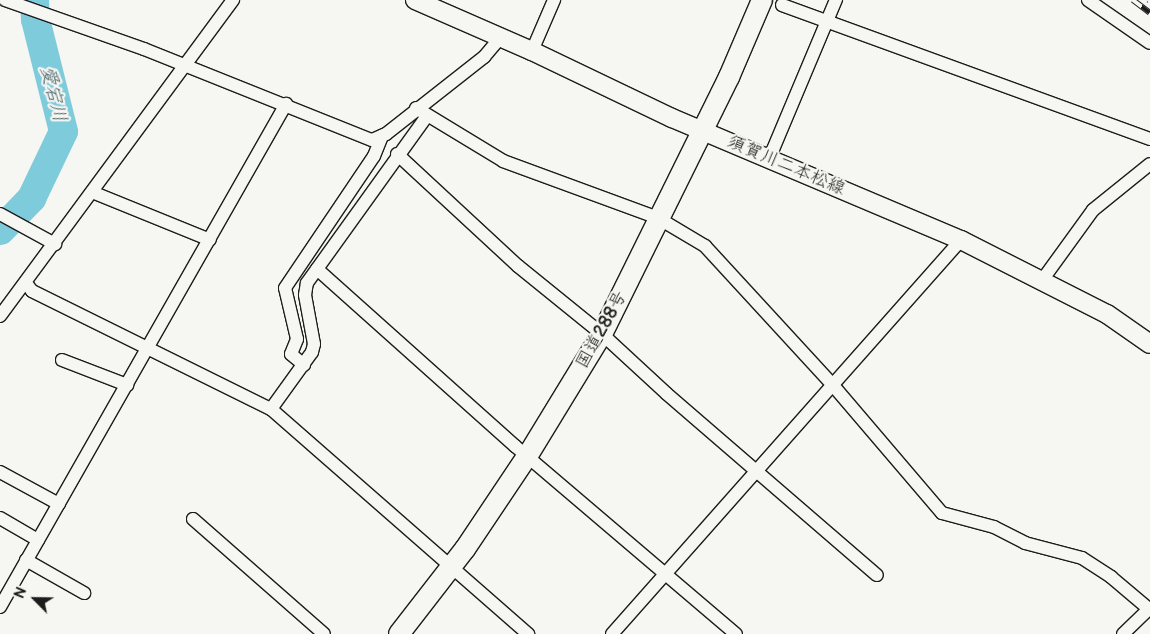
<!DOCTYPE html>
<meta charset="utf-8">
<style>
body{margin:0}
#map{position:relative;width:1150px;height:634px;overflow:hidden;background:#f6f6f2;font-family:"Balsamiq Sans","Klee One",sans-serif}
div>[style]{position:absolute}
.river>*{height:29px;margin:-14.5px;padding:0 14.5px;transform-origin:14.5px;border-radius:14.5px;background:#7dcbdb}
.roads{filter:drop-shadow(1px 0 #1c1c1c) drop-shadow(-1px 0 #1c1c1c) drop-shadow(0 1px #1c1c1c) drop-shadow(0 -1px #1c1c1c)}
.minor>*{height:12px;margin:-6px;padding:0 6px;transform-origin:6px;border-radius:6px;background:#f6f6f2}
.secondary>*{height:18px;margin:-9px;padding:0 9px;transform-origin:9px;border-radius:9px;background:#f6f6f2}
.trunk>*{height:20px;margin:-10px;padding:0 10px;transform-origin:10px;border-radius:10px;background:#f6f6f2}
.rail>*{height:5.5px;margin-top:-2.75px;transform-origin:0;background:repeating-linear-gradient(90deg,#f6f6f2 0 11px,#1c1c1c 0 22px);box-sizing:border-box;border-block:1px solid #1c1c1c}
span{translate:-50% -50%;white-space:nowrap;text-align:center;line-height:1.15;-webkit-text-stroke:4.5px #f6f6f2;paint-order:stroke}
.street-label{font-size:18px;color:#1c1c1c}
.water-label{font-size:19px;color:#3e595f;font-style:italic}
.north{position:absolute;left:10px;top:574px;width:50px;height:50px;-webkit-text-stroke:4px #f6f6f2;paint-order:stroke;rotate:293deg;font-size:14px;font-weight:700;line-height:20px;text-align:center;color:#1c1c1c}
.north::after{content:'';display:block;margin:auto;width:18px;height:22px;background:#1c1c1c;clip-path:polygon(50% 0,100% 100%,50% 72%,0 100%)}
</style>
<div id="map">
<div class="river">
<div style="left:0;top:230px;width:45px;rotate:-45.9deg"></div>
<div style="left:31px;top:198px;width:74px;rotate:-64.5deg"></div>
<div style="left:63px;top:131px;width:115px;rotate:-104deg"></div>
<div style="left:35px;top:19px;width:19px;rotate:-93deg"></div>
</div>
<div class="roads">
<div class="minor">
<div style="left:5px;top:0;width:147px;rotate:19.4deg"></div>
<div style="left:144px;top:49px;width:245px;rotate:21.8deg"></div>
<div style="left:372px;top:140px;width:15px;rotate:-23deg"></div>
<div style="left:386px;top:134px;width:125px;rotate:-38.2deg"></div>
<div style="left:484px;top:57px;width:26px;rotate:-50deg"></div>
<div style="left:1088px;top:0;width:75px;rotate:34.7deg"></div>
<div style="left:782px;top:5px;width:392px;rotate:20deg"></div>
<div style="left:532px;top:51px;width:56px;rotate:-66.7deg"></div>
<div style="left:416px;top:108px;width:102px;rotate:31.3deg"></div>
<div style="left:503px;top:161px;width:165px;rotate:20.2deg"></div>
<div style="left:658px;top:218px;width:55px;rotate:30.8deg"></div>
<div style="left:705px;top:246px;width:186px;rotate:47.4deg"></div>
<div style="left:831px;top:383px;width:171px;rotate:49.5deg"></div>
<div style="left:942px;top:513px;width:54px;rotate:15.1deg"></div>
<div style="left:994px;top:527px;width:35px;rotate:27deg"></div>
<div style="left:1025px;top:543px;width:59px;rotate:14.7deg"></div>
<div style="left:1082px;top:558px;width:35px;rotate:33deg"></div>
<div style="left:1111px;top:577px;width:51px;rotate:40.2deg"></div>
<div style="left:397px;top:154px;width:165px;rotate:42.8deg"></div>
<div style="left:518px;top:266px;width:108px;rotate:39deg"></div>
<div style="left:602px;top:334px;width:88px;rotate:42.7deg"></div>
<div style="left:667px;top:394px;width:277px;rotate:40.8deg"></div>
<div style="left:769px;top:159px;width:173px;rotate:-67.2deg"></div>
<div style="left:92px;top:192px;width:127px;rotate:22.1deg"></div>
<div style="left:0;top:214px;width:63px;rotate:28.6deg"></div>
<div style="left:317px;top:269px;width:266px;rotate:41.8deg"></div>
<div style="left:515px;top:446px;width:290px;rotate:40.4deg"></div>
<div style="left:1043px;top:279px;width:85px;rotate:-54.1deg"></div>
<div style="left:1093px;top:210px;width:73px;rotate:-38.9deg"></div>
<div style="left:26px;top:283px;width:10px;rotate:53deg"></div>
<div style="left:32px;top:291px;width:267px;rotate:26.3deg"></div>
<div style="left:271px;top:409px;width:342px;rotate:41.2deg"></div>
<div style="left:0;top:316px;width:393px;rotate:-53.6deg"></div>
<div style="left:62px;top:360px;width:70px;rotate:21deg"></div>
<div style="left:304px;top:365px;width:17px;rotate:-140deg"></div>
<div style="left:291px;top:354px;width:16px;rotate:-68deg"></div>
<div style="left:297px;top:339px;width:52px;rotate:-103.2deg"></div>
<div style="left:285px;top:288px;width:159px;rotate:-56deg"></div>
<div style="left:374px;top:156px;width:22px;rotate:-68deg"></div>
<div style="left:271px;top:409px;width:70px;rotate:-54.3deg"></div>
<div style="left:312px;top:352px;width:8px;rotate:-76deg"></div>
<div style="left:314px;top:344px;width:50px;rotate:-100.4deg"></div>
<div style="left:305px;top:295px;width:12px;rotate:-81deg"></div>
<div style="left:307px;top:283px;width:206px;rotate:-54.3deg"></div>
<div style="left:0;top:472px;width:67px;rotate:28.5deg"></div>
<div style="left:0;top:518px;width:44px;rotate:30.1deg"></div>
<div style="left:193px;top:519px;width:174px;rotate:41.3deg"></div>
<div style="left:26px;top:560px;width:67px;rotate:29.6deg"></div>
<div style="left:0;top:607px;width:579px;rotate:-60.38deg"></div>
<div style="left:612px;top:634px;width:526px;rotate:-48.47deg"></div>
<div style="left:1123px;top:634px;width:37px;rotate:-44deg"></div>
</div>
<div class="secondary">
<div style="left:415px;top:0;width:128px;rotate:23.6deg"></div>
<div style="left:532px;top:51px;width:155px;rotate:25.6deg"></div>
<div style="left:672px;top:118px;width:314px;rotate:22.9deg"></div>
<div style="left:961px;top:240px;width:164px;rotate:26.9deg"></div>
<div style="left:1107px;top:314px;width:52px;rotate:34.9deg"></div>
</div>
<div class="trunk">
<div style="left:399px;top:634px;width:108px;rotate:-52.2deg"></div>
<div style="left:465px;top:549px;width:113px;rotate:-56.2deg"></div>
<div style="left:528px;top:455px;width:142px;rotate:-58.6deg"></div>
<div style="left:602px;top:334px;width:287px;rotate:-63.7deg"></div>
<div style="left:729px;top:77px;width:84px;rotate:-66.8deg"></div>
</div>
</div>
<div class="rail">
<div style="left:1133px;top:0;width:21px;rotate:37deg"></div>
<div style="left:1149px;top:0;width:1px;rotate:45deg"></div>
</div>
<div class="street-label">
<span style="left:786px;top:166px;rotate:23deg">須賀川二本松線</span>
<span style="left:602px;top:330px;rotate:-61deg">国道288号</span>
</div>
<div class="water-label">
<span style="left:53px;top:94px;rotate:76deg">愛宕川</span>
</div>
<div class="north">N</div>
</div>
